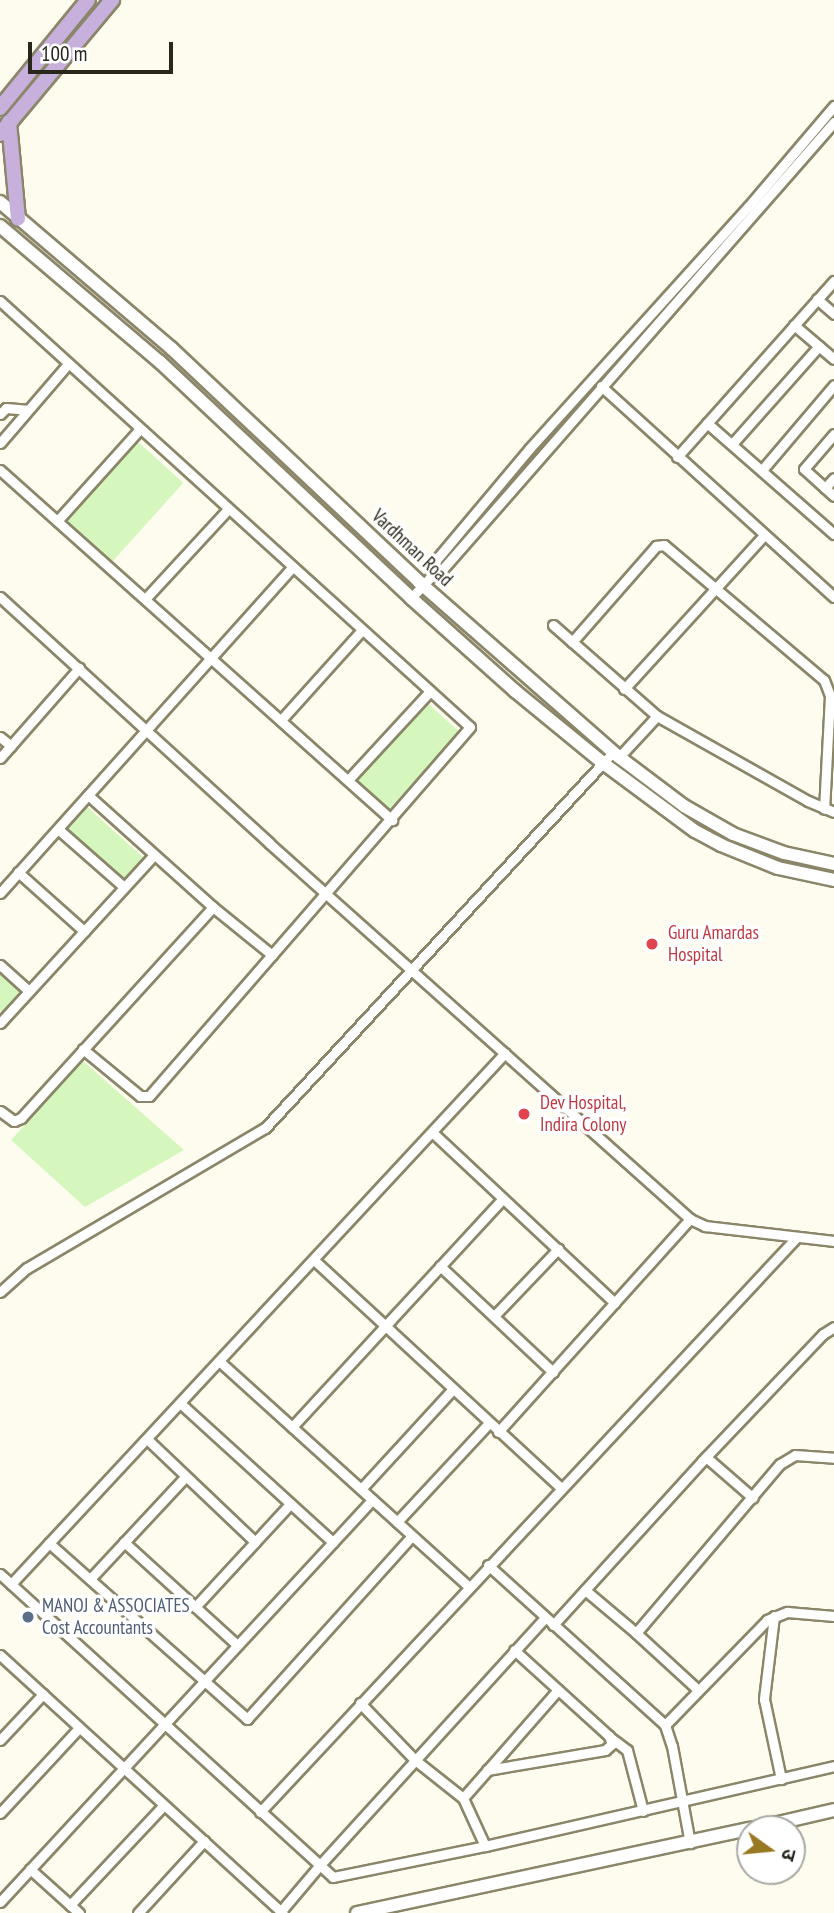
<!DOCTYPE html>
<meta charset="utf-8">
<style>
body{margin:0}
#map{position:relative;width:834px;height:1913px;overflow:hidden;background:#fefcef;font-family:"PT Sans Narrow","Noto Sans Devanagari",sans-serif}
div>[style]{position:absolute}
.green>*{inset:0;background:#d5f7be;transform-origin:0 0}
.roads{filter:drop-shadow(2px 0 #8b8669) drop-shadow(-2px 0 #8b8669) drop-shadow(0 2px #8b8669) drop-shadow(0 -2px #8b8669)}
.street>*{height:9px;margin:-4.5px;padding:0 4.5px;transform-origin:4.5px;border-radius:4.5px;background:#fff}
.secondary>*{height:12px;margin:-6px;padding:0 6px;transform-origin:6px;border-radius:6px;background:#fff}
.primary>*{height:14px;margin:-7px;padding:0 7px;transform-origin:7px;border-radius:7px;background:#c8b0dd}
.dots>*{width:19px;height:19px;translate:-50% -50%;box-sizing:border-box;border:4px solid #fff;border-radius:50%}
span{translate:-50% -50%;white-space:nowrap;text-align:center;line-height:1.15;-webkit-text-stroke:7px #fff;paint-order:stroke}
.street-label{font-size:19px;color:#29271b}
.health-label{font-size:19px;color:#be3a42}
.left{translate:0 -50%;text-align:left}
.service-label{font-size:19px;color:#4e5e75}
.north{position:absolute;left:736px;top:1815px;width:70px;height:70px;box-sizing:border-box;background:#fff;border:2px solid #a9a9a4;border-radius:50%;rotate:105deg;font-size:19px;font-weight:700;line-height:28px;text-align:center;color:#29271b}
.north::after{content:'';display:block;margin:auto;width:24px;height:32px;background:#987821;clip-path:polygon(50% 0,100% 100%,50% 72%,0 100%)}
.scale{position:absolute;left:28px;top:42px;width:145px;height:32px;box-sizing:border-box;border:4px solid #29271b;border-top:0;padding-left:9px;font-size:21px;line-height:24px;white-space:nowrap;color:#29271b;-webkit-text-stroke:5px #fff;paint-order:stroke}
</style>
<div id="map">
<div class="green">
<div style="left:138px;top:442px;width:61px;height:110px;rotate:42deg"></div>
<div style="left:422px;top:698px;width:50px;height:108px;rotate:42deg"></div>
<div style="left:85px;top:805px;width:80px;height:31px;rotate:42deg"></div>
<div style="clip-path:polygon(0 970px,23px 991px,2px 1013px,0 1011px)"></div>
<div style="clip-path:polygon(83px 1061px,184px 1150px,85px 1207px,11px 1140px)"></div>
</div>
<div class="roads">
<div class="street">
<div style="left:817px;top:299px;width:23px;rotate:41deg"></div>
<div style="left:0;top:301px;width:634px;rotate:42.19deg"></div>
<div style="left:470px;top:727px;width:489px;rotate:131deg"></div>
<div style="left:149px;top:1096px;width:9px;rotate:180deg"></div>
<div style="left:140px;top:1096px;width:74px;rotate:-140.5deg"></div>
<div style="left:794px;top:325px;width:52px;rotate:40.4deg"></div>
<div style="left:601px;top:386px;width:314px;rotate:42.2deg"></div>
<div style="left:0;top:414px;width:8px;rotate:-45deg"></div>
<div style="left:6px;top:408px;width:21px;rotate:5deg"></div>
<div style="left:707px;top:423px;width:169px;rotate:41.2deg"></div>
<div style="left:834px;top:434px;width:46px;rotate:130.6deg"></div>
<div style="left:804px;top:469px;width:28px;rotate:42deg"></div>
<div style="left:825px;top:488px;width:13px;rotate:-48deg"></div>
<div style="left:0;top:443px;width:104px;rotate:-49.3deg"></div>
<div style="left:732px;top:444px;width:131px;rotate:-48.4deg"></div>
<div style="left:677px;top:457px;width:236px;rotate:-48.3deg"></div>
<div style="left:0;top:470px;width:526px;rotate:41.76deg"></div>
<div style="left:762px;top:470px;width:111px;rotate:-49.7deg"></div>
<div style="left:825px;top:488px;width:12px;rotate:42deg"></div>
<div style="left:58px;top:520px;width:122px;rotate:-48deg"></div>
<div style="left:434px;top:573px;width:13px;rotate:-81deg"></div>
<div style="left:436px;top:560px;width:146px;rotate:-50deg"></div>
<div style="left:530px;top:448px;width:325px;rotate:-47.9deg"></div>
<div style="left:748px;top:207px;width:133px;rotate:-49.6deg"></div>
<div style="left:0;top:597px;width:365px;rotate:42.4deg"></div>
<div style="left:269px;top:843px;width:564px;rotate:41.77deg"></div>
<div style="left:690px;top:1219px;width:17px;rotate:25deg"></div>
<div style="left:705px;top:1226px;width:130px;rotate:6.6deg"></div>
<div style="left:146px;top:598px;width:121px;rotate:-47.3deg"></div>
<div style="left:411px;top:598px;width:34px;rotate:-47deg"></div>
<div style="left:434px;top:573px;width:7px;rotate:-16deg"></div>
<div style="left:441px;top:571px;width:597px;rotate:-48.81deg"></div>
<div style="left:553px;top:625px;width:138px;rotate:41.2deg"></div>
<div style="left:657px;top:716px;width:173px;rotate:29.4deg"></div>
<div style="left:808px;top:801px;width:28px;rotate:23deg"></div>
<div style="left:572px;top:642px;width:128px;rotate:-48.8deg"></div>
<div style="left:656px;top:546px;width:8px;rotate:-7deg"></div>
<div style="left:664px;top:545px;width:209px;rotate:40.2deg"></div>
<div style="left:824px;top:680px;width:17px;rotate:69deg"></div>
<div style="left:830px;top:696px;width:113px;rotate:93deg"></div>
<div style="left:624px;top:689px;width:208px;rotate:-47.7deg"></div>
<div style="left:281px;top:720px;width:121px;rotate:-48deg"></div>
<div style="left:0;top:737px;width:14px;rotate:39deg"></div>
<div style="left:619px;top:757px;width:56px;rotate:-47.2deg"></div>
<div style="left:0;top:758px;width:120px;rotate:-48.7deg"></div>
<div style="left:348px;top:780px;width:121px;rotate:-47.3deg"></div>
<div style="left:88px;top:795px;width:168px;rotate:41.9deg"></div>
<div style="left:58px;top:829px;width:88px;rotate:41.3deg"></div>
<div style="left:18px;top:872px;width:89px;rotate:41.8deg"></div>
<div style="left:0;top:893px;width:438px;rotate:-48.1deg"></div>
<div style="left:0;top:965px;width:39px;rotate:42deg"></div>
<div style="left:0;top:1023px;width:226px;rotate:-47.5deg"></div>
<div style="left:0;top:1111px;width:17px;rotate:36deg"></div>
<div style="left:14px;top:1121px;width:8px;rotate:-23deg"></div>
<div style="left:21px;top:1118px;width:285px;rotate:-47.7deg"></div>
<div style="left:213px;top:907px;width:76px;rotate:39.1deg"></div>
<div style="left:432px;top:1132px;width:250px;rotate:43.1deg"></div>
<div style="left:314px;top:1260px;width:335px;rotate:42.7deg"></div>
<div style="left:440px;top:1266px;width:155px;rotate:43.2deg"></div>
<div style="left:0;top:1292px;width:36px;rotate:-42deg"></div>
<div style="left:27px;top:1268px;width:276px;rotate:-30.5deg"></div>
<div style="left:265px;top:1128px;width:512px;rotate:-47.21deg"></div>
<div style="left:494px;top:1316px;width:93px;rotate:-46.3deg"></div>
<div style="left:219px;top:1361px;width:336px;rotate:42.1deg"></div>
<div style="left:180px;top:1403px;width:207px;rotate:42.3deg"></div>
<div style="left:292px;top:1427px;width:311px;rotate:-47.3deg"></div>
<div style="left:498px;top:1432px;width:287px;rotate:-48deg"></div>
<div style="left:147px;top:1439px;width:149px;rotate:43.6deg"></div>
<div style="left:706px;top:1457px;width:62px;rotate:41.1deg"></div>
<div style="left:361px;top:1489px;width:136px;rotate:-47.4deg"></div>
<div style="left:397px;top:1522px;width:135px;rotate:-47.1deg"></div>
<div style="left:124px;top:1542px;width:153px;rotate:42.3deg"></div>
<div style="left:49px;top:1543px;width:265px;rotate:41.6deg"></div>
<div style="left:247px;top:1719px;width:246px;rotate:-48deg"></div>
<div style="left:488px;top:1565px;width:239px;rotate:42.1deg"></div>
<div style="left:665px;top:1725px;width:22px;rotate:72deg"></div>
<div style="left:672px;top:1746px;width:99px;rotate:79.5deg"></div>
<div style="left:0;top:1574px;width:450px;rotate:42.3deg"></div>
<div style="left:333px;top:1877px;width:155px;rotate:-11.5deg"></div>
<div style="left:485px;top:1846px;width:358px;rotate:-12.9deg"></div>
<div style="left:90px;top:1579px;width:139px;rotate:-47deg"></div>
<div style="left:11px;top:1584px;width:725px;rotate:-47.07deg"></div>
<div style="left:585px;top:1590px;width:67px;rotate:40.1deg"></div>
<div style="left:195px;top:1607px;width:140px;rotate:-47.3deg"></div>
<div style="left:774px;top:1616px;width:84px;rotate:96.9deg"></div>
<div style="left:764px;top:1699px;width:82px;rotate:78deg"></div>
<div style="left:553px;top:1625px;width:222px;rotate:-47.7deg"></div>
<div style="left:702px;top:1461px;width:175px;rotate:-46.4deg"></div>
<div style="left:823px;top:1334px;width:13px;rotate:-32deg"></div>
<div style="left:0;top:1655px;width:383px;rotate:42.4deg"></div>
<div style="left:697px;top:1689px;width:83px;rotate:-137.4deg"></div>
<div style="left:636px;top:1633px;width:222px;rotate:-49.6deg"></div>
<div style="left:780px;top:1464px;width:17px;rotate:-31deg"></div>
<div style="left:795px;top:1455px;width:39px;rotate:4deg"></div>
<div style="left:360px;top:1703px;width:79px;rotate:46deg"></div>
<div style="left:415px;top:1760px;width:61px;rotate:38.4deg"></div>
<div style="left:463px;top:1798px;width:144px;rotate:-48.7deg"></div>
<div style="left:665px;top:1725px;width:146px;rotate:-45.8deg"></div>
<div style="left:767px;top:1620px;width:22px;rotate:-22deg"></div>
<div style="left:787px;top:1612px;width:47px;rotate:4.9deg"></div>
<div style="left:611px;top:1738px;width:20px;rotate:37deg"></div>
<div style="left:627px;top:1750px;width:63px;rotate:75.3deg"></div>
<div style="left:0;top:1740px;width:63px;rotate:-46.9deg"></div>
<div style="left:487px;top:1770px;width:120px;rotate:-9.6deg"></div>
<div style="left:605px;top:1750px;width:9px;rotate:-41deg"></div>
<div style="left:612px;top:1744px;width:9px;rotate:-111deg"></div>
<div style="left:609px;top:1736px;width:128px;rotate:-137.8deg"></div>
<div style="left:463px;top:1798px;width:53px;rotate:65.4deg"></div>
<div style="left:260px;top:1812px;width:784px;rotate:-46.96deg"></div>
<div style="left:0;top:1813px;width:116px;rotate:-47.1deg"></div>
<div style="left:30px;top:1869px;width:66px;rotate:41.9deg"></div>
<div style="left:0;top:1902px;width:548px;rotate:-47.22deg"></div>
<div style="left:70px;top:1905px;width:136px;rotate:-46.8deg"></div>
<div style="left:281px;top:1911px;width:59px;rotate:-49.8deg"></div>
<div style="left:319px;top:1866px;width:336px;rotate:-47.7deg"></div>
<div style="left:138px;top:1913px;width:98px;rotate:-47.5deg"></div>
</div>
<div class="secondary">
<div style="left:0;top:202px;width:225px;rotate:40.5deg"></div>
<div style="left:171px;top:348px;width:341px;rotate:43.3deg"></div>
<div style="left:419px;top:582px;width:266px;rotate:41.2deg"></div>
<div style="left:619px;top:757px;width:81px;rotate:37deg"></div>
<div style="left:684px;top:806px;width:56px;rotate:29.7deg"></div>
<div style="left:733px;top:834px;width:54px;rotate:20.4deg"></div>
<div style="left:784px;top:853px;width:51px;rotate:12.4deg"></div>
<div style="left:0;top:226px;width:210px;rotate:40.4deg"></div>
<div style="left:160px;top:362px;width:345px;rotate:43.2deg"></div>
<div style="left:411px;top:598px;width:140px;rotate:41.8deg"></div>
<div style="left:515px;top:691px;width:114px;rotate:39.3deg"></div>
<div style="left:603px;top:763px;width:114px;rotate:36.5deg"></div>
<div style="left:695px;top:831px;width:30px;rotate:28deg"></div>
<div style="left:721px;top:845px;width:61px;rotate:22deg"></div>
<div style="left:778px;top:868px;width:57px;rotate:12.1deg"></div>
<div style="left:752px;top:1829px;width:84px;rotate:-13deg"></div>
<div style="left:357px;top:1913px;width:402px;rotate:-12.1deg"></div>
</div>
<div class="primary">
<div style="left:0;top:108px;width:139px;rotate:-50.8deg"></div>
<div style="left:9px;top:122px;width:97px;rotate:84.7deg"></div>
<div style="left:0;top:134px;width:175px;rotate:-50.1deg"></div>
</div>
</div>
<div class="dots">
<div style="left:652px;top:944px;background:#e0444e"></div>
<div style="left:524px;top:1114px;background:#e0444e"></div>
<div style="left:28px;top:1617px;background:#5c6f8a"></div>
</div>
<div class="street-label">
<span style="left:412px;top:548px;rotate:43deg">Vardhman Road</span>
</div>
<div class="health-label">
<span class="left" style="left:668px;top:944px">Guru Amardas<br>Hospital</span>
<span class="left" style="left:540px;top:1114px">Dev Hospital,<br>Indira Colony</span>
</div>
<div class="service-label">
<span class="left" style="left:42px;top:1617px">MANOJ &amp; ASSOCIATES<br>Cost Accountants</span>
</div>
<div class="north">उ</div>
<div class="scale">100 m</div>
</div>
